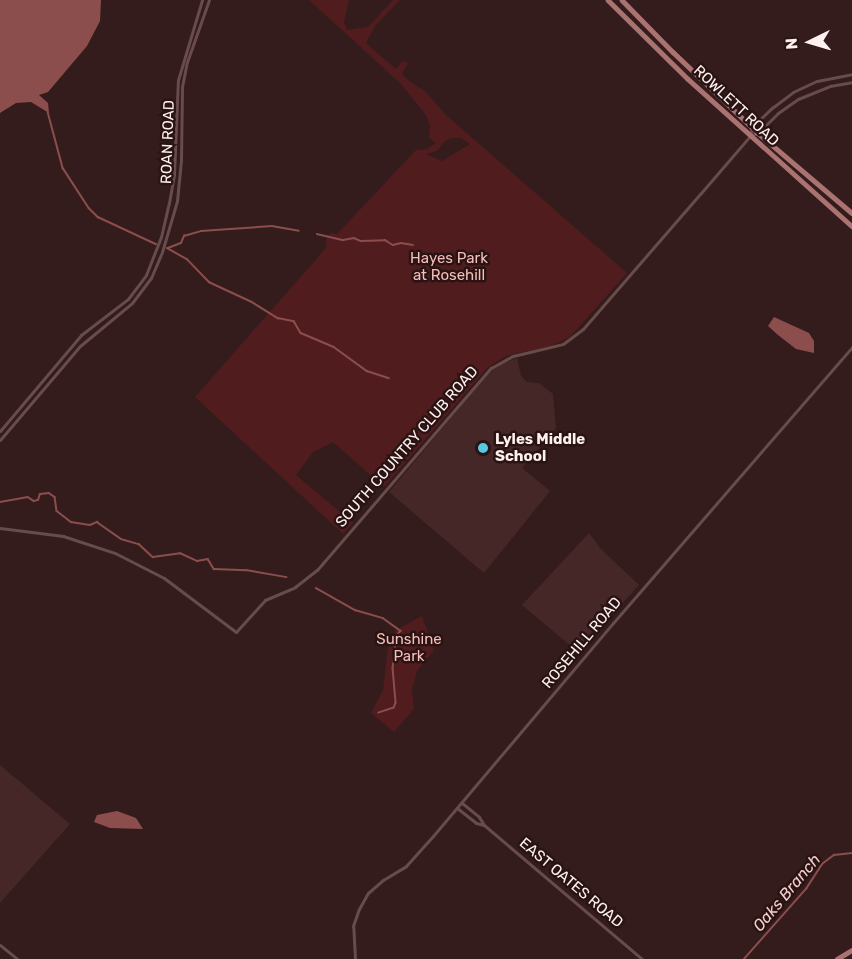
<!DOCTYPE html>
<style>
body{margin:0}
#map{position:relative;width:852px;height:959px;overflow:hidden;background:#341c1c;font-family:Rubik,sans-serif}
div>[style]{position:absolute}
.built>*{inset:0;background:#452727}
.green>*{inset:0;background:#501c1e}
.water>*{inset:0;background:#8b4e4d}
.stream>*{height:1.5px;margin:-0.75px;padding:0 0.75px;transform-origin:0.75px;border-radius:0.75px;background:#8b4e4d}
.minor>*{height:3px;margin:-1.5px;padding:0 1.5px;transform-origin:1.5px;border-radius:1.5px;background:#674c4b}
.major>*{height:4.5px;margin:-2.25px;padding:0 2.25px;transform-origin:2.25px;border-radius:2.25px;background:#aa7371}
.dots>*{width:16px;height:16px;translate:-50% -50%;box-sizing:border-box;border:3px solid #291313;border-radius:50%}
span{translate:-50% -50%;white-space:nowrap;text-align:center;line-height:1.15;-webkit-text-stroke:5px #291313;paint-order:stroke}
.street-label{font-size:15px;color:#fdf0ef}
.park-label{font-size:15px;color:#f7bdba}
.poi-label{font-size:15px;color:#fdf0ef;font-weight:700}
.left{translate:0 -50%;text-align:left}
.water-label{font-size:16px;color:#f6cecc;font-style:italic}
.north{position:absolute;left:780px;top:12px;width:60px;height:60px;-webkit-text-stroke:4px #291313;paint-order:stroke;rotate:265deg;font-size:16px;font-weight:700;line-height:24px;text-align:center;color:#fdf0ef}
.north::after{content:'';display:block;margin:auto;width:21px;height:27px;background:#fdf0ef;clip-path:polygon(50% 0,100% 100%,50% 72%,0 100%)}
</style>
<div id="map">
<div class="built">
<div style="clip-path:polygon(517px 358px,521px 376px,527px 382px,539px 383px,553px 394px,556px 428px,522px 468px,550px 491px,484px 573px,389px 492px,487px 375px,499px 365px)"></div>
<div style="clip-path:polygon(589px 533px,601px 549px,639px 585px,578px 652px,522px 605px)"></div>
<div style="clip-path:polygon(0 765px,70px 824px,0 903px)"></div>
</div>
<div class="green">
<div style="clip-path:polygon(evenodd,309px 0,349px 0,344px 22px,347px 30px,368px 27px,393px 0,400px 0,375px 26px,366px 43px,396px 69px,403px 61px,408px 63px,402px 74px,410px 82px,425px 91px,445px 114px,627px 273px,570px 337px,551px 346px,506px 356px,488px 367px,384px 487px,333px 442px,313px 452px,296px 475px,353px 523px,343px 534px,195px 397px,326px 248px,327px 237px,331px 233px,337px 234px,416px 150px,427px 149px,436px 143px,429px 138px,430px 126px,426px 115px,401px 84px,309px 0,451px 138px,461px 138px,470px 144px,442px 161px,426px 154px,437px 151px,444px 142px,451px 138px)"></div>
<div style="clip-path:polygon(422px 616px,434px 650px,417px 671px,412px 689px,414px 709px,394px 732px,371px 713px,383px 690px,388px 647px,395px 631px)"></div>
</div>
<div class="water">
<div style="clip-path:polygon(0 0,101px 0,100px 21px,87px 46px,48px 92px,39px 95px,48px 103px,49px 113px,31px 102px,16px 103px,0 113px)"></div>
<div style="clip-path:polygon(774px 317px,809px 333px,814px 341px,814px 353px,796px 349px,778px 335px,768px 326px)"></div>
<div style="clip-path:polygon(117px 811px,136px 818px,143px 829px,110px 828px,94px 822px,97px 815px)"></div>
</div>
<div class="stream">
<div style="left:48px;top:112px;width:58px;rotate:75deg"></div>
<div style="left:63px;top:168px;width:48px;rotate:57deg"></div>
<div style="left:89px;top:208px;width:13px;rotate:45deg"></div>
<div style="left:98px;top:217px;width:64px;rotate:25deg"></div>
<div style="left:317px;top:234px;width:27px;rotate:13deg"></div>
<div style="left:343px;top:240px;width:11px;rotate:-10deg"></div>
<div style="left:354px;top:238px;width:8px;rotate:23deg"></div>
<div style="left:361px;top:241px;width:24px;rotate:-2deg"></div>
<div style="left:385px;top:240px;width:9px;rotate:32deg"></div>
<div style="left:393px;top:245px;width:8px;rotate:-14deg"></div>
<div style="left:401px;top:243px;width:12px;rotate:9deg"></div>
<div style="left:167px;top:248px;width:23px;rotate:29deg"></div>
<div style="left:187px;top:259px;width:32px;rotate:46deg"></div>
<div style="left:209px;top:282px;width:47px;rotate:24.9deg"></div>
<div style="left:252px;top:302px;width:31px;rotate:32deg"></div>
<div style="left:278px;top:318px;width:16px;rotate:11deg"></div>
<div style="left:294px;top:321px;width:14px;rotate:60deg"></div>
<div style="left:301px;top:333px;width:36px;rotate:23deg"></div>
<div style="left:334px;top:347px;width:41px;rotate:36deg"></div>
<div style="left:367px;top:371px;width:23px;rotate:18deg"></div>
<div style="left:168px;top:248px;width:14px;rotate:-21deg"></div>
<div style="left:181px;top:243px;width:8px;rotate:-67deg"></div>
<div style="left:184px;top:236px;width:18px;rotate:-16deg"></div>
<div style="left:201px;top:231px;width:71px;rotate:-4deg"></div>
<div style="left:272px;top:226px;width:27px;rotate:10deg"></div>
<div style="left:0;top:502px;width:28px;rotate:-10deg"></div>
<div style="left:28px;top:497px;width:7px;rotate:34deg"></div>
<div style="left:34px;top:501px;width:4px;rotate:-14deg"></div>
<div style="left:38px;top:500px;width:6px;rotate:-72deg"></div>
<div style="left:40px;top:494px;width:9px;rotate:-6deg"></div>
<div style="left:49px;top:493px;width:7px;rotate:34deg"></div>
<div style="left:55px;top:497px;width:14px;rotate:82deg"></div>
<div style="left:57px;top:511px;width:18px;rotate:38deg"></div>
<div style="left:71px;top:522px;width:19px;rotate:9deg"></div>
<div style="left:90px;top:525px;width:8px;rotate:-23deg"></div>
<div style="left:97px;top:522px;width:29px;rotate:35deg"></div>
<div style="left:121px;top:539px;width:19px;rotate:16deg"></div>
<div style="left:139px;top:544px;width:19px;rotate:43deg"></div>
<div style="left:153px;top:557px;width:27px;rotate:-8deg"></div>
<div style="left:180px;top:553px;width:19px;rotate:25deg"></div>
<div style="left:197px;top:561px;width:11px;rotate:-10deg"></div>
<div style="left:208px;top:559px;width:12px;rotate:59deg"></div>
<div style="left:214px;top:569px;width:32px;rotate:2deg"></div>
<div style="left:246px;top:570px;width:41px;rotate:9.9deg"></div>
<div style="left:316px;top:588px;width:45px;rotate:29.4deg"></div>
<div style="left:355px;top:610px;width:29px;rotate:16deg"></div>
<div style="left:383px;top:618px;width:22px;rotate:36deg"></div>
<div style="left:401px;top:631px;width:6px;rotate:129deg"></div>
<div style="left:397px;top:636px;width:32px;rotate:97deg"></div>
<div style="left:393px;top:668px;width:35px;rotate:85deg"></div>
<div style="left:396px;top:703px;width:5px;rotate:112deg"></div>
<div style="left:394px;top:708px;width:16px;rotate:162deg"></div>
<div style="left:744px;top:959px;width:94px;rotate:-48.5deg"></div>
<div style="left:806px;top:889px;width:30px;rotate:-57deg"></div>
<div style="left:822px;top:864px;width:15px;rotate:-37deg"></div>
<div style="left:834px;top:855px;width:18px;rotate:-6deg"></div>
</div>
<div class="minor">
<div style="left:751px;top:135px;width:7px;rotate:-16deg"></div>
<div style="left:758px;top:133px;width:28px;rotate:-45deg"></div>
<div style="left:778px;top:113px;width:24px;rotate:-35deg"></div>
<div style="left:798px;top:99px;width:35px;rotate:-22deg"></div>
<div style="left:830px;top:86px;width:22px;rotate:-10deg"></div>
<div style="left:0;top:431px;width:126px;rotate:-49.8deg"></div>
<div style="left:81px;top:335px;width:59px;rotate:-37.5deg"></div>
<div style="left:128px;top:299px;width:30px;rotate:-53deg"></div>
<div style="left:146px;top:275px;width:41px;rotate:-68.5deg"></div>
<div style="left:161px;top:237px;width:35px;rotate:-77deg"></div>
<div style="left:169px;top:203px;width:29px;rotate:-80deg"></div>
<div style="left:174px;top:174px;width:94px;rotate:-87.6deg"></div>
<div style="left:178px;top:80px;width:84px;rotate:-73.3deg"></div>
<div style="left:0;top:440px;width:123px;rotate:-49.6deg"></div>
<div style="left:80px;top:346px;width:67px;rotate:-39.6deg"></div>
<div style="left:132px;top:303px;width:31px;rotate:-53deg"></div>
<div style="left:151px;top:278px;width:28px;rotate:-67deg"></div>
<div style="left:162px;top:252px;width:53px;rotate:-73.6deg"></div>
<div style="left:177px;top:201px;width:41px;rotate:-84.4deg"></div>
<div style="left:181px;top:160px;width:73px;rotate:-89.2deg"></div>
<div style="left:182px;top:87px;width:25px;rotate:-79deg"></div>
<div style="left:187px;top:62px;width:66px;rotate:-70.5deg"></div>
<div style="left:0;top:528px;width:64px;rotate:7.2deg"></div>
<div style="left:63px;top:536px;width:55px;rotate:18.1deg"></div>
<div style="left:115px;top:553px;width:55px;rotate:27deg"></div>
<div style="left:164px;top:578px;width:90px;rotate:36.9deg"></div>
<div style="left:236px;top:632px;width:43px;rotate:-47.8deg"></div>
<div style="left:265px;top:600px;width:33px;rotate:-23deg"></div>
<div style="left:295px;top:587px;width:28px;rotate:-38deg"></div>
<div style="left:317px;top:570px;width:267px;rotate:-49.3deg"></div>
<div style="left:491px;top:368px;width:25px;rotate:-29deg"></div>
<div style="left:513px;top:356px;width:51px;rotate:-13.5deg"></div>
<div style="left:563px;top:344px;width:25px;rotate:-37deg"></div>
<div style="left:583px;top:329px;width:180px;rotate:-49.1deg"></div>
<div style="left:701px;top:193px;width:75px;rotate:-49.3deg"></div>
<div style="left:750px;top:136px;width:9px;rotate:-77deg"></div>
<div style="left:752px;top:127px;width:28px;rotate:-44deg"></div>
<div style="left:772px;top:108px;width:26px;rotate:-37deg"></div>
<div style="left:793px;top:92px;width:26px;rotate:-25deg"></div>
<div style="left:817px;top:81px;width:36px;rotate:-11deg"></div>
<div style="left:462px;top:803px;width:22px;rotate:39deg"></div>
<div style="left:479px;top:817px;width:9px;rotate:58deg"></div>
<div style="left:484px;top:825px;width:207px;rotate:40.3deg"></div>
<div style="left:457px;top:808px;width:24px;rotate:38deg"></div>
<div style="left:476px;top:823px;width:8px;rotate:14deg"></div>
<div style="left:0;top:945px;width:22px;rotate:39deg"></div>
<div style="left:355px;top:959px;width:33px;rotate:-93deg"></div>
<div style="left:353px;top:926px;width:18px;rotate:-71deg"></div>
<div style="left:359px;top:909px;width:18px;rotate:-61deg"></div>
<div style="left:368px;top:893px;width:20px;rotate:-41deg"></div>
<div style="left:383px;top:880px;width:27px;rotate:-31deg"></div>
<div style="left:406px;top:866px;width:40px;rotate:-48deg"></div>
<div style="left:433px;top:836px;width:279px;rotate:-49.8deg"></div>
<div style="left:613px;top:623px;width:365px;rotate:-49.1deg"></div>
</div>
<div class="major">
<div style="left:608px;top:0;width:112px;rotate:44.6deg"></div>
<div style="left:688px;top:79px;width:220px;rotate:41.9deg"></div>
<div style="left:622px;top:0;width:73px;rotate:45.6deg"></div>
<div style="left:673px;top:52px;width:117px;rotate:43.6deg"></div>
<div style="left:758px;top:133px;width:123px;rotate:40.4deg"></div>
<div style="left:837px;top:959px;width:17px;rotate:-31deg"></div>
</div>
<div class="dots">
<div style="left:483px;top:448px;background:#58c9e3"></div>
</div>
<div class="street-label">
<span style="left:736px;top:106px;rotate:43deg">ROWLETT ROAD</span>
<span style="left:168px;top:142px;rotate:-88deg">ROAN ROAD</span>
<span style="left:407px;top:447px;rotate:-49deg">SOUTH COUNTRY CLUB ROAD</span>
<span style="left:582px;top:643px;rotate:-50deg">ROSEHILL ROAD</span>
<span style="left:571px;top:883px;rotate:40deg">EAST OATES ROAD</span>
</div>
<div class="park-label">
<span style="left:449px;top:267px">Hayes Park<br>at Rosehill</span>
<span style="left:409px;top:648px">Sunshine<br>Park</span>
</div>
<div class="poi-label">
<span class="left" style="left:495px;top:448px">Lyles Middle<br>School</span>
</div>
<div class="water-label">
<span style="left:787px;top:893px;rotate:-50deg">Oaks Branch</span>
</div>
<div class="north">N</div>
</div>
